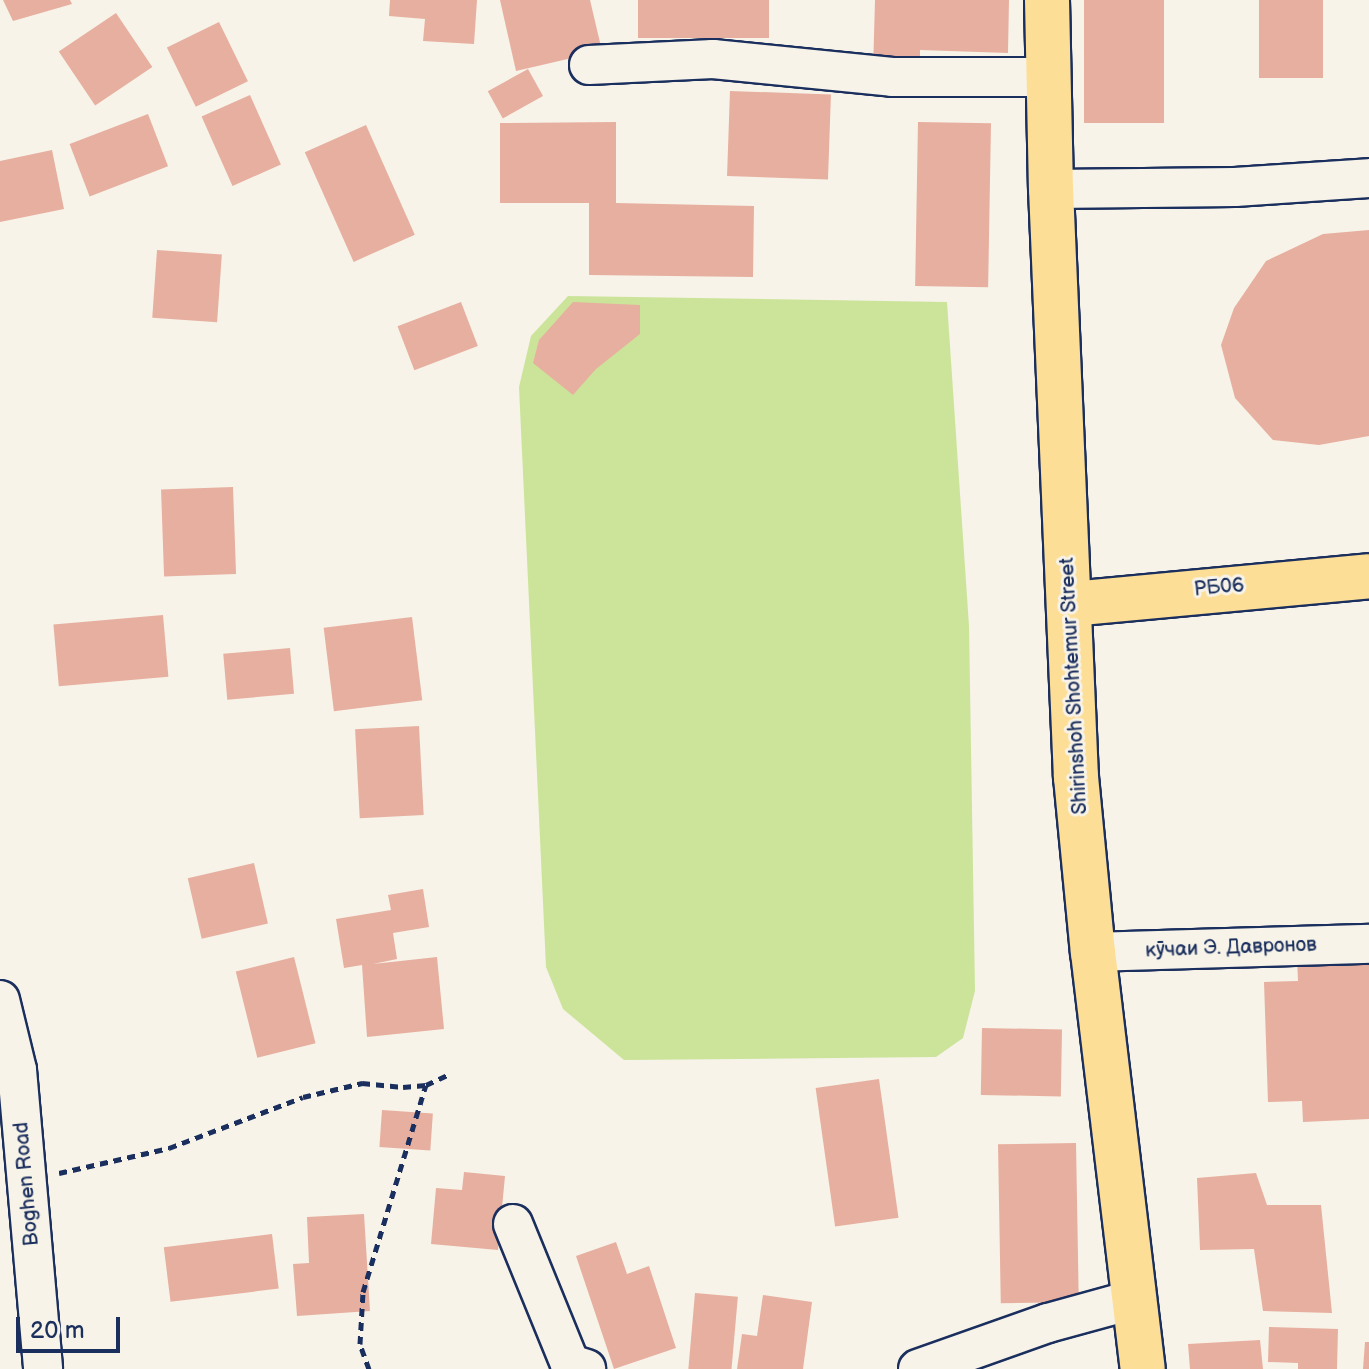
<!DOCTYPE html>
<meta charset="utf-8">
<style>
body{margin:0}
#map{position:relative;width:1369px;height:1369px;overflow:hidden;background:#f7f3e8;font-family:"Balsamiq Sans",sans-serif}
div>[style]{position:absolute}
.green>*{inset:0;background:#cbe49a}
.building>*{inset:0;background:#e7af9f;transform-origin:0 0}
.path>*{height:5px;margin-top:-2.5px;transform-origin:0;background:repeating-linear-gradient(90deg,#1b2f5e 0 8px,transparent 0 14px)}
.roads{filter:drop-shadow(2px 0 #1b2f5e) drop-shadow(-2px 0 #1b2f5e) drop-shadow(0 2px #1b2f5e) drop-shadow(0 -2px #1b2f5e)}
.minor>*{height:38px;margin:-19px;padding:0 19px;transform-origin:19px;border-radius:19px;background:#f7f3e8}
.major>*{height:44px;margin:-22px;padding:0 22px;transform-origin:22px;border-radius:22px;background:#fdde96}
span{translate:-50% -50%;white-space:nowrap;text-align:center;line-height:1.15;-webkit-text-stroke:6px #f7f3e8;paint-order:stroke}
.street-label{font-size:20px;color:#1b2f5e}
.scale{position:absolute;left:16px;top:1317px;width:104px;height:36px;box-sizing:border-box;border:4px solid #1b2f5e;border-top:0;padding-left:10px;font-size:24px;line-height:28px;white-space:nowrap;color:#1b2f5e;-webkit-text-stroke:6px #f7f3e8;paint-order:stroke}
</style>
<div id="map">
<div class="green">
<div style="clip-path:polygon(568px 296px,947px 302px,969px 626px,975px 991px,963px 1038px,936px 1057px,624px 1060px,563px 1009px,546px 967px,519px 387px,531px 336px)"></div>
</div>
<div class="building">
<div style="clip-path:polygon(3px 0,70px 0,72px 4px,13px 21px)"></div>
<div style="clip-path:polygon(390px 0,477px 0,474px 44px,423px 41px,425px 19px,389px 16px)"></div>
<div style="clip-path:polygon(500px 0,590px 0,602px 51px,516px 71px)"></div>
<div style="left:638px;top:0;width:131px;height:38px"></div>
<div style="clip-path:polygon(875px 0,1009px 0,1008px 53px,920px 50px,920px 73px,873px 71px)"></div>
<div style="left:1084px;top:0;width:80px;height:123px"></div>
<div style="left:1259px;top:0;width:64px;height:78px"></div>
<div style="left:116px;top:13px;width:65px;height:69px;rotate:56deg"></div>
<div style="left:219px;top:22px;width:66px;height:58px;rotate:64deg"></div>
<div style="left:528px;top:69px;width:31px;height:46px;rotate:61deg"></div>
<div style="left:730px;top:91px;width:101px;height:85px;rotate:2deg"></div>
<div style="left:250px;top:95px;width:76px;height:53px;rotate:66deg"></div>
<div style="left:148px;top:114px;width:56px;height:84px;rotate:69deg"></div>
<div style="clip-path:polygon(616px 122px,616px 203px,754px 206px,753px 277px,589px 275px,589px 203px,500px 203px,500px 123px)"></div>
<div style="left:918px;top:122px;width:73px;height:164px;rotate:1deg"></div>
<div style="left:366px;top:125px;width:120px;height:67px;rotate:66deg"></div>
<div style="clip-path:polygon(52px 150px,64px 209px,0 222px,0 161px)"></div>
<div style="clip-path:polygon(1369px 230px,1369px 436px,1319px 445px,1273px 440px,1235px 398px,1221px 345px,1234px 308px,1266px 261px,1323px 234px)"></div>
<div style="left:157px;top:250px;width:65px;height:68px;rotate:4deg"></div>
<div style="left:461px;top:302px;width:47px;height:68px;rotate:69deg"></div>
<div style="clip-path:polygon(573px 302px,640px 305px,640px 334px,596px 369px,573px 395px,533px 363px,539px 340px)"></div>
<div style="left:233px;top:487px;width:87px;height:72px;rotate:88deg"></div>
<div style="left:163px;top:615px;width:62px;height:110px;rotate:85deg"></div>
<div style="left:412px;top:617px;width:84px;height:89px;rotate:83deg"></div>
<div style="left:290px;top:648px;width:46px;height:67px;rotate:85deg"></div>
<div style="left:419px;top:726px;width:89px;height:64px;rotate:87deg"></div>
<div style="left:254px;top:863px;width:62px;height:68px;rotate:77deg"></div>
<div style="clip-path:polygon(423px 889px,429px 927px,393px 933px,397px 959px,373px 964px,437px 957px,444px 1029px,367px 1037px,362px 965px,344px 968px,336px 919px,391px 910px,388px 895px)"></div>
<div style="clip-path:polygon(1369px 955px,1369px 1119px,1303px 1122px,1302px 1101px,1268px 1102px,1264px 982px,1298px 981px,1297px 958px)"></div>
<div style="left:294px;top:957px;width:89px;height:60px;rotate:76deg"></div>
<div style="left:982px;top:1028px;width:80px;height:67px;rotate:1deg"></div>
<div style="left:879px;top:1079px;width:140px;height:64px;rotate:82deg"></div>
<div style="left:382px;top:1110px;width:51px;height:37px;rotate:4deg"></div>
<div style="left:1076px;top:1143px;width:159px;height:78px;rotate:89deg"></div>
<div style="clip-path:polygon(464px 1172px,505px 1176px,498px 1250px,431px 1244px,436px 1188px,462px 1190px)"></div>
<div style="clip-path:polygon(1256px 1173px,1267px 1205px,1321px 1205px,1332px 1313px,1263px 1311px,1254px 1249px,1200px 1250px,1197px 1178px)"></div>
<div style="clip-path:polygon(364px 1214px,370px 1311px,297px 1316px,293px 1264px,309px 1263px,307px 1217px)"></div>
<div style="left:272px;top:1234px;width:55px;height:109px;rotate:83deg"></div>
<div style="clip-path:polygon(616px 1242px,627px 1274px,649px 1266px,676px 1348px,614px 1369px,576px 1256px)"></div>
<div style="left:695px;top:1293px;width:43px;height:77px;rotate:5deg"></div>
<div style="clip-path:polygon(763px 1295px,812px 1302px,803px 1369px,737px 1369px,742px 1334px,757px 1336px)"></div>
<div style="clip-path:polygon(1269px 1327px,1338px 1329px,1337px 1369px,1298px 1369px,1298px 1363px,1268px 1362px)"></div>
<div style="clip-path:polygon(1260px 1340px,1263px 1369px,1190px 1369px,1188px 1344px)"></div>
<div style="clip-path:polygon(1365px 1342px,1369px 1342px,1369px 1369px,1363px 1369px)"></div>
</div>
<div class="path">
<div style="left:59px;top:1173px;width:113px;rotate:-12.8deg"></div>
<div style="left:169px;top:1148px;width:143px;rotate:-20.8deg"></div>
<div style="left:303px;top:1097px;width:61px;rotate:-13.3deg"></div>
<div style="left:362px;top:1083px;width:41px;rotate:5.6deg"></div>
<div style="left:403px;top:1087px;width:23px;rotate:-5deg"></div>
<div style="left:426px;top:1085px;width:26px;rotate:-25deg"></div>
<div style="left:369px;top:1369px;width:27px;rotate:-110deg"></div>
<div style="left:360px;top:1344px;width:52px;rotate:-86.7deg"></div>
<div style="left:363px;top:1292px;width:216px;rotate:-73.1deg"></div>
</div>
<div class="roads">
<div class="minor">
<div style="left:589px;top:65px;width:124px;rotate:-2.8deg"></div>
<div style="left:713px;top:59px;width:180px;rotate:5.7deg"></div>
<div style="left:892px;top:77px;width:157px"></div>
<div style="left:1051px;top:189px;width:184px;rotate:-0.6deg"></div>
<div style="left:1235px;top:187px;width:134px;rotate:-3.8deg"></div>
<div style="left:1093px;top:952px;width:276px;rotate:-1.7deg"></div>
<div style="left:0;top:1000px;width:72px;rotate:76.3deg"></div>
<div style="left:17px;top:1070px;width:300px;rotate:85deg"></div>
<div style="left:513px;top:1224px;width:151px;rotate:67.8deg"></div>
<div style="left:570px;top:1364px;width:17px;rotate:17deg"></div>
<div style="left:918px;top:1369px;width:138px;rotate:-19.5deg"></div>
<div style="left:1048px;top:1323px;width:90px;rotate:-15.4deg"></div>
</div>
<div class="major">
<div style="left:1047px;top:0;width:189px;rotate:88.8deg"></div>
<div style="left:1051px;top:189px;width:589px;rotate:87.57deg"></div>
<div style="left:1076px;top:777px;width:176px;rotate:84.5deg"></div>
<div style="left:1093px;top:952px;width:420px;rotate:83.2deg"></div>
<div style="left:1070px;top:604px;width:300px;rotate:-5.3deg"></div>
</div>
</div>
<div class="street-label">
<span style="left:1219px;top:588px;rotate:-5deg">РБ06</span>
<span style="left:1074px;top:686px;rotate:-93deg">Shirinshoh Shohtemur Street</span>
<span style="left:1231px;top:948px;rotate:-2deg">кӯчаи Э. Давронов</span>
<span style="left:27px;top:1184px;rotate:-95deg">Boghen Road</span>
</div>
<div class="scale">20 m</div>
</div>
